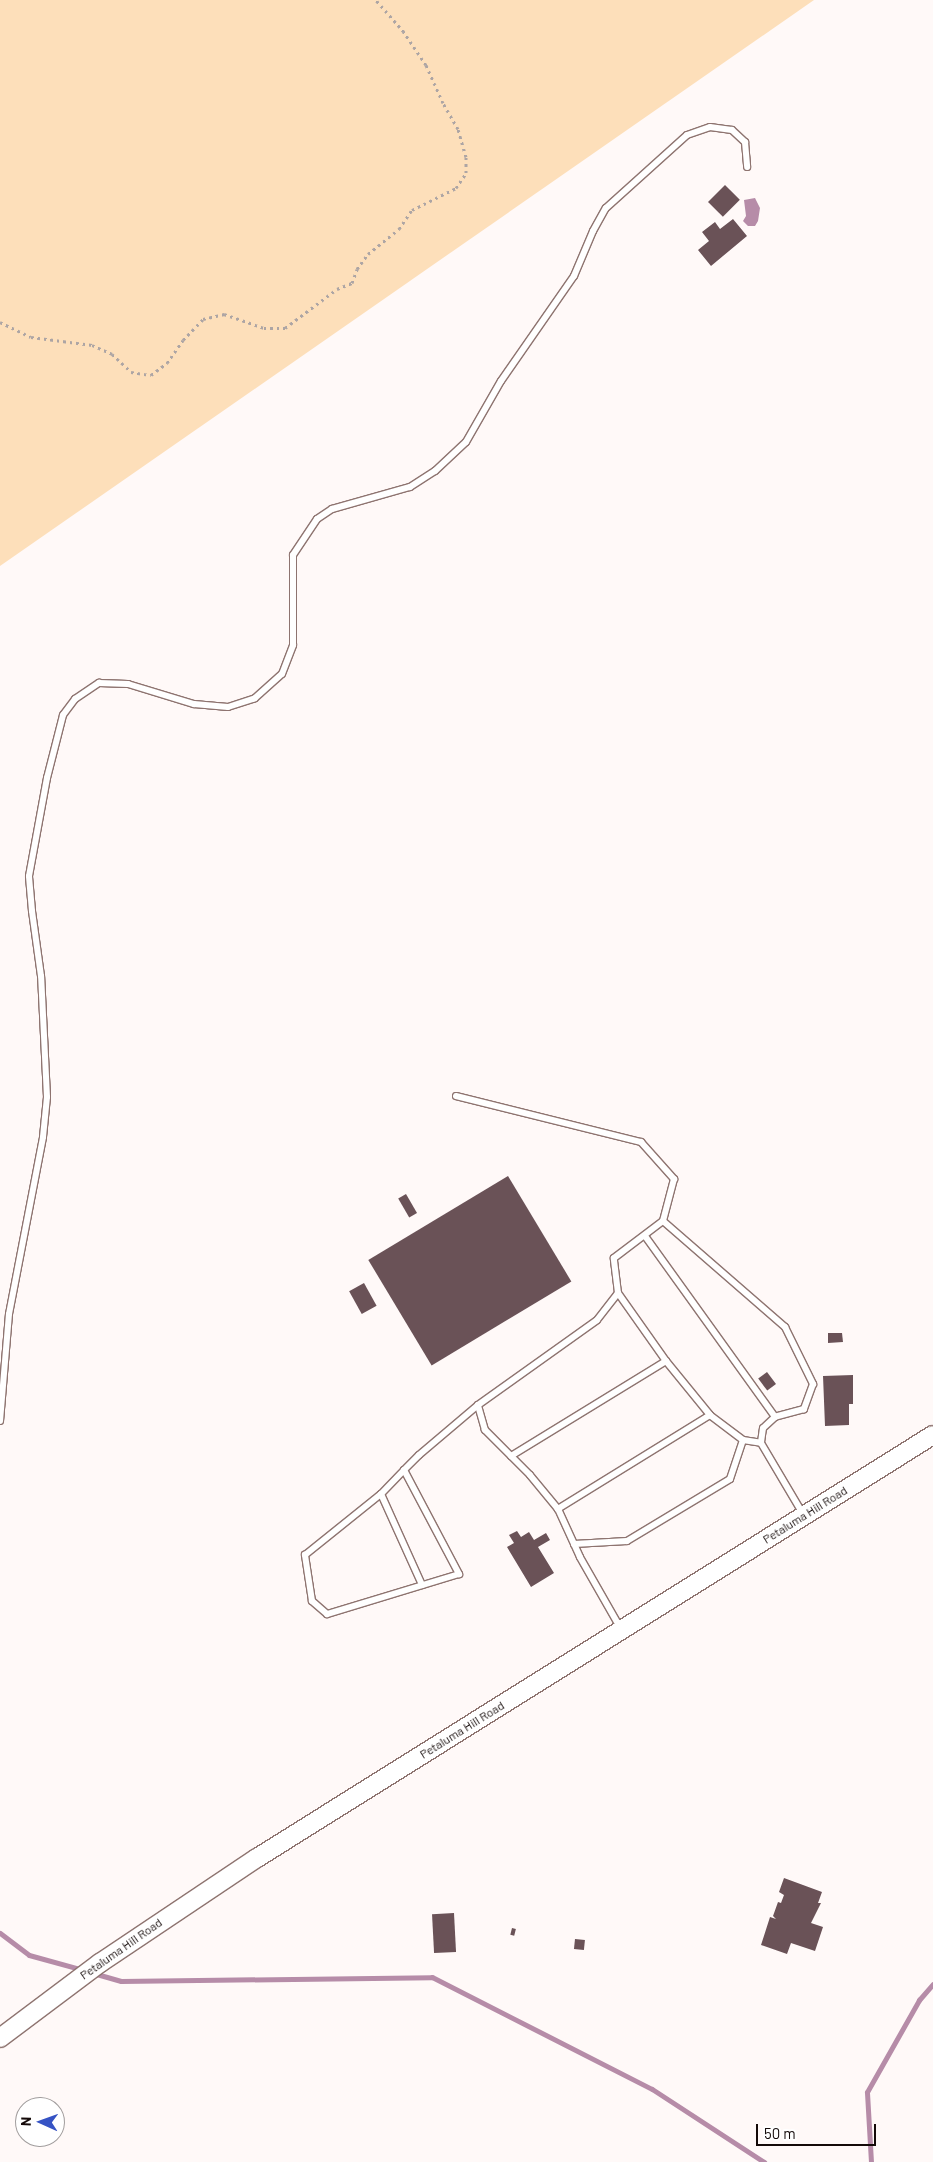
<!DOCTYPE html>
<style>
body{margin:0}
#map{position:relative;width:933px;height:2162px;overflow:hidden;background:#fff9f8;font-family:Barlow,sans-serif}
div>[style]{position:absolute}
.green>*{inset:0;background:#fddfba}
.water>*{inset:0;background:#b68ca8}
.stream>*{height:5px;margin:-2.5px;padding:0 2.5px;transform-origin:2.5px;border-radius:2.5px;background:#b68ca8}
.building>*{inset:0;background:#6a5257;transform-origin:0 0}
.path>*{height:3px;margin-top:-1.5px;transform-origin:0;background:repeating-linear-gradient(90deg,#ada5a4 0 2.5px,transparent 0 6.5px)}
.roads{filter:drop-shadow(1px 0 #8e7470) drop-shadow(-1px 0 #8e7470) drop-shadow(0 1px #8e7470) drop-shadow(0 -1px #8e7470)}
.lane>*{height:6px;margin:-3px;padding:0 3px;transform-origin:3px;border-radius:3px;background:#fff}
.secondary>*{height:18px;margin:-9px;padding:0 9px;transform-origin:9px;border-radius:9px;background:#fff}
span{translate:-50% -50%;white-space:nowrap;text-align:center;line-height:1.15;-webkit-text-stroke:5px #fff;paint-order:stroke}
.street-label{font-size:12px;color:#140a09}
.north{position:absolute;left:15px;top:2097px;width:50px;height:50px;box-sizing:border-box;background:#fff;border:1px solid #a19d9d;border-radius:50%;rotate:272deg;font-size:14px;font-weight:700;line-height:20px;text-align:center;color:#140a09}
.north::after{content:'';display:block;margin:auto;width:18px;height:22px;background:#3653c4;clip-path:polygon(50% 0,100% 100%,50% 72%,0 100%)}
.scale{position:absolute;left:756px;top:2124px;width:120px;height:22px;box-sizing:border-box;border:2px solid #140a09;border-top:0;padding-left:6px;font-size:15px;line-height:18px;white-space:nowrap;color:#140a09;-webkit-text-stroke:4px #fff;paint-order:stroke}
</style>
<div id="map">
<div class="green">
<div style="clip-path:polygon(0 0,814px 0,0 566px)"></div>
</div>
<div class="water">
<div style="clip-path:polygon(755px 198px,760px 208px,758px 221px,755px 226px,748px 226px,743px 221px,746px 216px,744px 200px)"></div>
</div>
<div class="stream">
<div style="left:0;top:1933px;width:36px;rotate:37deg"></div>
<div style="left:29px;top:1955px;width:56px;rotate:15.5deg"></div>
<div style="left:93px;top:1973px;width:29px;rotate:16deg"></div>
<div style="left:121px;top:1981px;width:311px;rotate:-0.7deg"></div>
<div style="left:432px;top:1977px;width:247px;rotate:27deg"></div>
<div style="left:652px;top:2089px;width:134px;rotate:33.1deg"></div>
<div style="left:871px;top:2162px;width:70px;rotate:-93.3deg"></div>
<div style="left:867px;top:2092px;width:106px;rotate:-60.5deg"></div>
<div style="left:919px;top:2000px;width:21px;rotate:-49deg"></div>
</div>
<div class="building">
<div style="left:725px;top:185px;width:21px;height:24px;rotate:45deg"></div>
<div style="clip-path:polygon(733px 219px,747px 236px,711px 266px,698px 250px,709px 241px,702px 232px,715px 222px,720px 229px)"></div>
<div style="left:508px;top:1176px;width:123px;height:163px;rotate:59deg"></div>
<div style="left:406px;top:1194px;width:22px;height:9px;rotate:60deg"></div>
<div style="left:364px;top:1283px;width:26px;height:17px;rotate:61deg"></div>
<div style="clip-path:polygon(828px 1333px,842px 1333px,843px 1342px,828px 1343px)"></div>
<div style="left:767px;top:1372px;width:15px;height:11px;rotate:53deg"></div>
<div style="clip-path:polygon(853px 1375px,853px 1404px,849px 1404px,849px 1425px,825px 1426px,823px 1376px)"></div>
<div style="clip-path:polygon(517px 1531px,521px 1537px,529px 1532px,534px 1540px,546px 1533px,550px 1540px,538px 1547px,554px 1573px,531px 1587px,507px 1547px,514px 1543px,509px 1535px)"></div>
<div style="clip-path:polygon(784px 1878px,822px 1892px,818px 1903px,821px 1903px,811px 1923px,823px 1927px,815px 1951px,791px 1943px,787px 1954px,761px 1945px,770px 1917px,776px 1919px,773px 1916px,778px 1902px,781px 1903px,784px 1895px,779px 1892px)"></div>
<div style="left:454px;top:1913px;width:39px;height:22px;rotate:87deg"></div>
<div style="left:512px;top:1928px;width:4px;height:7px;rotate:14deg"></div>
<div style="left:575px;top:1939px;width:10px;height:10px;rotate:6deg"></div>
</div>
<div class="path">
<div style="left:0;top:322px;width:34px;rotate:26deg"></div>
<div style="left:31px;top:337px;width:62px;rotate:7.5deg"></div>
<div style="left:92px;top:345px;width:22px;rotate:24deg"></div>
<div style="left:112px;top:354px;width:26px;rotate:43deg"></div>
<div style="left:131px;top:372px;width:20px;rotate:9deg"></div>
<div style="left:151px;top:375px;width:20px;rotate:-37deg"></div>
<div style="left:167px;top:363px;width:28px;rotate:-55deg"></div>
<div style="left:183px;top:340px;width:29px;rotate:-46deg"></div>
<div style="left:203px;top:319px;width:22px;rotate:-13deg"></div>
<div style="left:224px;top:314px;width:42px;rotate:19.3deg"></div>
<div style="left:264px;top:328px;width:21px"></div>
<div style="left:285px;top:328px;width:65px;rotate:-36.9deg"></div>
<div style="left:337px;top:289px;width:16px;rotate:-22deg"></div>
<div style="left:352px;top:283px;width:15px;rotate:-70deg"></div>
<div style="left:357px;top:269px;width:19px;rotate:-54deg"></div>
<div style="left:368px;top:254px;width:40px;rotate:-39deg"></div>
<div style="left:399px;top:229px;width:23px;rotate:-56deg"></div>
<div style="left:412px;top:210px;width:49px;rotate:-26.6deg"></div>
<div style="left:456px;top:188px;width:18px;rotate:-56deg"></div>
<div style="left:466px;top:173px;width:16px;rotate:-90deg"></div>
<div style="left:466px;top:157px;width:29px;rotate:-106deg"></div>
<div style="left:458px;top:129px;width:30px;rotate:-120deg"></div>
<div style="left:443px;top:103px;width:42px;rotate:-114.1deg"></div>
<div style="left:426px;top:65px;width:40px;rotate:-124deg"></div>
<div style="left:404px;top:32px;width:43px;rotate:-131.2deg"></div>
</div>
<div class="roads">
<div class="lane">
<div style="left:456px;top:1096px;width:191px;rotate:14deg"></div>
<div style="left:641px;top:1142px;width:50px;rotate:48.3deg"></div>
<div style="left:674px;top:1179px;width:43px;rotate:104.7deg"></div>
<div style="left:645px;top:1236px;width:223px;rotate:54.3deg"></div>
<div style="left:618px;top:1293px;width:83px;rotate:54.8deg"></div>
<div style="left:0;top:1421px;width:107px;rotate:-85.2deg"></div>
<div style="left:9px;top:1314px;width:180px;rotate:-79.1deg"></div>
<div style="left:43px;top:1137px;width:40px;rotate:-84.3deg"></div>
<div style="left:47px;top:1097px;width:121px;rotate:-92.8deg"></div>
<div style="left:41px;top:976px;width:66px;rotate:-97.9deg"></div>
<div style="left:32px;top:911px;width:35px;rotate:-95deg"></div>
<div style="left:29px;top:876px;width:100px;rotate:-79.6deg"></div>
<div style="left:47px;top:778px;width:65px;rotate:-75.7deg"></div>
<div style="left:63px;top:715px;width:20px;rotate:-53deg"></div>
<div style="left:75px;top:699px;width:29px;rotate:-34deg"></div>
<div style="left:99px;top:683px;width:29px;rotate:2deg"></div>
<div style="left:128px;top:684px;width:69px;rotate:16.9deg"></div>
<div style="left:194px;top:704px;width:34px;rotate:5deg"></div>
<div style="left:228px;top:707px;width:28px;rotate:-18deg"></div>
<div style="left:255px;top:698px;width:36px;rotate:-42deg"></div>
<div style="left:282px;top:674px;width:31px;rotate:-69deg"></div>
<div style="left:293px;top:645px;width:90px;rotate:-90deg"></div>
<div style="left:293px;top:555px;width:43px;rotate:-56.3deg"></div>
<div style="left:317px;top:519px;width:18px;rotate:-34deg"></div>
<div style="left:332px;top:509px;width:81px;rotate:-15.8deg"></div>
<div style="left:410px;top:487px;width:30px;rotate:-33deg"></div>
<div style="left:435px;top:471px;width:42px;rotate:-43.1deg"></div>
<div style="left:466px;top:442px;width:70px;rotate:-60.2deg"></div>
<div style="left:501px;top:381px;width:128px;rotate:-55.2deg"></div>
<div style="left:574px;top:276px;width:49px;rotate:-67.1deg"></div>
<div style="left:593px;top:231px;width:26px;rotate:-61deg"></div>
<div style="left:606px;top:208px;width:109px;rotate:-42deg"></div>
<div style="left:687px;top:135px;width:24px;rotate:-19deg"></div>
<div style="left:710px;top:127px;width:22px;rotate:8deg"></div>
<div style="left:732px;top:130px;width:18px;rotate:43deg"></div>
<div style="left:745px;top:142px;width:25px;rotate:85deg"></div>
<div style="left:743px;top:1440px;width:18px;rotate:9deg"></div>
<div style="left:511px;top:1456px;width:182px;rotate:-31.5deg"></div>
<div style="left:666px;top:1361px;width:70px;rotate:50.8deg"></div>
<div style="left:710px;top:1415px;width:179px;rotate:148.3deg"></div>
<div style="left:404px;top:1470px;width:118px;rotate:62.1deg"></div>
<div style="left:459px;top:1574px;width:138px;rotate:163.1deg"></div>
<div style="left:327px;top:1614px;width:20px;rotate:-139deg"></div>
<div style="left:312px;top:1601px;width:47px;rotate:-98.7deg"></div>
<div style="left:305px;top:1555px;width:97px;rotate:-38.8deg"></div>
<div style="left:381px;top:1494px;width:33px;rotate:-46deg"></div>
<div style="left:404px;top:1470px;width:21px;rotate:-45deg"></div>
<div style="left:419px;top:1455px;width:77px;rotate:-40.3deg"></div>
<div style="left:381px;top:1494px;width:100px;rotate:65.7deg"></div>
<div style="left:574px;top:1544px;width:53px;rotate:-3.2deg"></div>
<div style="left:627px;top:1541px;width:120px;rotate:-31deg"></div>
<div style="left:730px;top:1479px;width:41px;rotate:-71.6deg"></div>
<div style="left:743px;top:1440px;width:41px;rotate:-142.9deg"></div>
<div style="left:621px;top:1629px;width:83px;rotate:-119.7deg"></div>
<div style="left:580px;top:1557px;width:53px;rotate:-114.6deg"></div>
<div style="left:558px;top:1509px;width:44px;rotate:-129.5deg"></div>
<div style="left:530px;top:1475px;width:64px;rotate:-135deg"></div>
<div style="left:485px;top:1430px;width:26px;rotate:-106deg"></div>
<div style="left:478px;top:1405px;width:146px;rotate:-35.5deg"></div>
<div style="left:597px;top:1320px;width:34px;rotate:-52deg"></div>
<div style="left:618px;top:1293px;width:35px;rotate:-97deg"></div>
<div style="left:614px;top:1258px;width:61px;rotate:-37.1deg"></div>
<div style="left:663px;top:1221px;width:162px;rotate:41deg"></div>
<div style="left:785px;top:1327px;width:64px;rotate:63.8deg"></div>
<div style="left:813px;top:1384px;width:27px;rotate:110deg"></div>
<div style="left:804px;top:1409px;width:30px;rotate:165deg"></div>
<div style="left:775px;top:1417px;width:16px;rotate:137deg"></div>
<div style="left:763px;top:1428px;width:15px;rotate:98deg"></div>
<div style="left:761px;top:1443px;width:82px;rotate:59.4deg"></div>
</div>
<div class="secondary">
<div style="left:0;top:2038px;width:125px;rotate:-36.9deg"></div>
<div style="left:100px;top:1963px;width:189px;rotate:-33.8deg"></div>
<div style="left:257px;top:1858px;width:797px;rotate:-32.04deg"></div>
</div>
</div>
<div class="street-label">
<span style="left:805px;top:1515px;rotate:-32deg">Petaluma Hill Road</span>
<span style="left:462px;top:1730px;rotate:-32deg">Petaluma Hill Road</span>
<span style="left:121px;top:1949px;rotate:-35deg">Petaluma Hill Road</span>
</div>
<div class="north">N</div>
<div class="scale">50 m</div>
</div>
